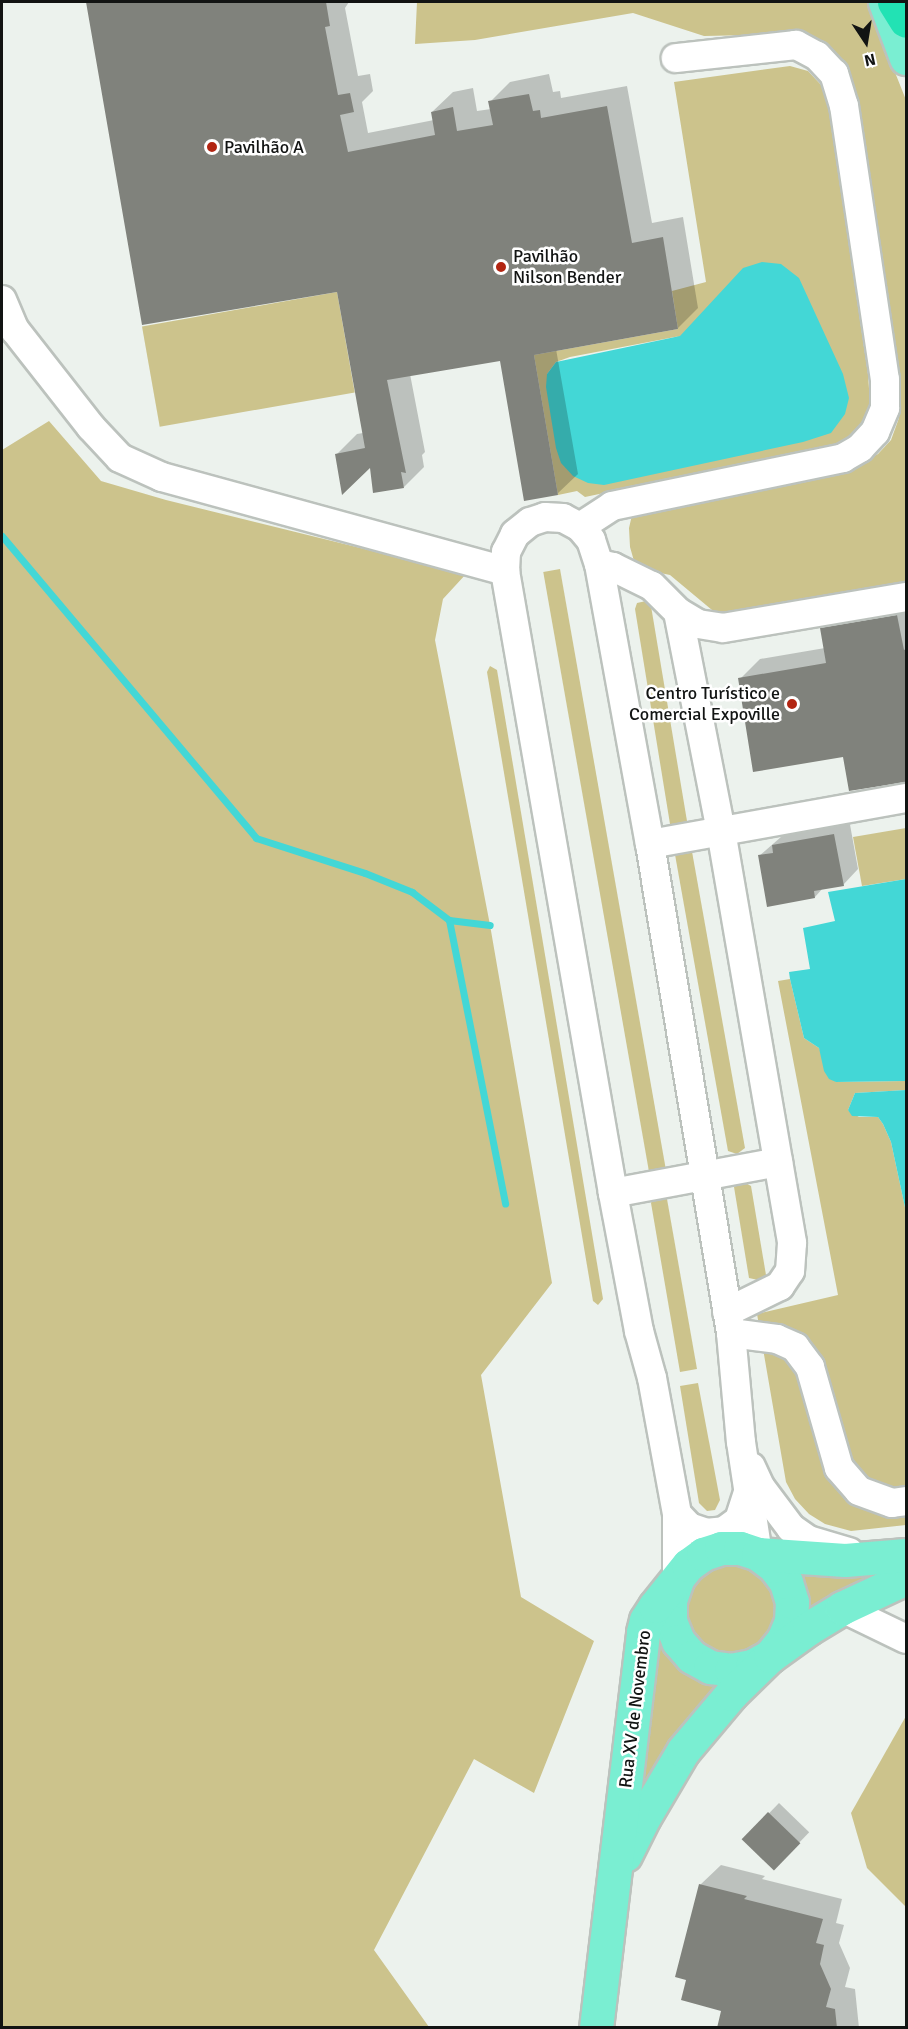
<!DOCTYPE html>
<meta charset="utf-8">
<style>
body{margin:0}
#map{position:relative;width:908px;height:2029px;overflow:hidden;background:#ecf2ed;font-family:Signika,sans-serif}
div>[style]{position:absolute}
.green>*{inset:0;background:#ccc38c;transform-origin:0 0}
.round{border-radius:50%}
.water>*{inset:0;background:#43d7d6}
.shadow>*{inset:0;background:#0003;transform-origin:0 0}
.stream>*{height:7px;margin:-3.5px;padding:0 3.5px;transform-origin:3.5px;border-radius:3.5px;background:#43d7d6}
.building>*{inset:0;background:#80827c;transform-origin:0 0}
.roads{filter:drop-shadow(2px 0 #bcc2bd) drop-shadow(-2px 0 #bcc2bd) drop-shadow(0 2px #bcc2bd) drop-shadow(0 -2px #bcc2bd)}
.minor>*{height:28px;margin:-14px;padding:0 14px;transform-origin:14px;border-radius:14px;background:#fff}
.major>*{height:33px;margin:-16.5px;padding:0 16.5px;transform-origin:16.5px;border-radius:16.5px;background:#7aeed2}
.highway>*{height:33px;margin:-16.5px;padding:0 16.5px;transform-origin:16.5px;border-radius:16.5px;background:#22e2b4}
.dots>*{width:16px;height:16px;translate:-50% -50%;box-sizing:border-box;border:3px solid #fff;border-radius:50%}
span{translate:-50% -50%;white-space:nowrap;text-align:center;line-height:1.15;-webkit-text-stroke:5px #fff;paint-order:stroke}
.poi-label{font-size:18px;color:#121413}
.left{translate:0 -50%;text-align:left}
.right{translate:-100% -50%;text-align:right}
.street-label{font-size:18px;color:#121413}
.frame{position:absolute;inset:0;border:3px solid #121413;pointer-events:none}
.north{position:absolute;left:836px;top:12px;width:60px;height:60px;-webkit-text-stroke:4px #fff;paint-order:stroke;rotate:168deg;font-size:16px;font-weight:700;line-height:24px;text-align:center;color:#121413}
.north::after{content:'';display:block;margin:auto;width:21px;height:27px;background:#121413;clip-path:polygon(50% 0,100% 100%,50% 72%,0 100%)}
</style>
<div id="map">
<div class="green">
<div style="clip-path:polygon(417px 2px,867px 2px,906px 100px,906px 581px,718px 615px,670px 575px,636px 568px,630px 547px,629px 528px,632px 515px,857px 465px,878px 454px,891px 440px,899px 418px,897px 388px,848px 77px,840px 59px,822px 43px,798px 34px,704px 36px,633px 13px,475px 40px,415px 44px)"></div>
<div style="clip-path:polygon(evenodd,790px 66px,808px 71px,823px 87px,829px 110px,868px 374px,870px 403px,868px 418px,857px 433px,841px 443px,585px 497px,577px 491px,558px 495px,534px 355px,678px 329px,672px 291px,706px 282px,674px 82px,790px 66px,680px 336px,547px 374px,556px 362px,570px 357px,680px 336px)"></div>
<div style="left:337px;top:292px;width:102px;height:198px;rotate:80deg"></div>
<div style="clip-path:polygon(49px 421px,101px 481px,166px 500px,466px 574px,443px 599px,435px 640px,490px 925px,552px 1283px,481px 1375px,521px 1597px,594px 1641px,534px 1793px,474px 1759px,374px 1950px,429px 2027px,2px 2028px,2px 450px)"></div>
<div style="left:560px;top:569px;width:610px;height:17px;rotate:80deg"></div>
<div style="clip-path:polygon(646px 601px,651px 606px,687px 821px,684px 824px,674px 826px,670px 824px,635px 609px,637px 603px)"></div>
<div style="clip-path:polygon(490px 666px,497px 670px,603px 1299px,598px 1305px,593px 1301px,487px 672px)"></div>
<div style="clip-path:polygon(906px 828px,906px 879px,862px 886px,853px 837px)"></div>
<div style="clip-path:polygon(691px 846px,745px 1148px,737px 1154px,728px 1151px,674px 849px)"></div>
<div style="clip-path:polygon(790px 979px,804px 1038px,819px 1048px,836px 1082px,906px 1081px,906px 1090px,855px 1093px,848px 1110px,859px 1117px,878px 1117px,883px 1124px,891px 1142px,906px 1212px,906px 1525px,851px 1531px,825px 1524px,809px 1514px,795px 1499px,786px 1482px,757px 1314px,838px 1295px,778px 981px)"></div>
<div style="clip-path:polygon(742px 1181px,751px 1186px,766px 1275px,758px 1280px,749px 1278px,734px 1187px)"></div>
<div style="clip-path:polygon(663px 1195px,667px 1199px,697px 1369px,680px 1372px,651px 1203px,653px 1198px)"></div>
<div style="clip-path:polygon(698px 1383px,720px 1500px,715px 1510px,707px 1511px,699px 1503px,680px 1386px)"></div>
<div class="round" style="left:684px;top:1561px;width:94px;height:94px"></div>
<div style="clip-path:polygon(898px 1565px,852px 1584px,803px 1615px,796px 1580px,803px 1567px)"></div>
<div style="clip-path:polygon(660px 1631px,727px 1682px,633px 1808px,653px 1653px)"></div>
<div style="clip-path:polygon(906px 1716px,906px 1907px,867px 1868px,851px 1813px)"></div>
</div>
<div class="water">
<div style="clip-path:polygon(762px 262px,781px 264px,799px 278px,843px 374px,849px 398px,845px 414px,831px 433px,803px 442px,604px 485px,588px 483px,573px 476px,561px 463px,556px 448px,546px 387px,547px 374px,556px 362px,680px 336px,743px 268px)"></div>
<div style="clip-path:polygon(906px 879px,906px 1081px,836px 1082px,829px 1079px,824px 1071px,819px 1048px,804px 1038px,790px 979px,789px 972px,810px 969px,803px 928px,835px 921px,828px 892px)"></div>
<div style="clip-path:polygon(906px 1090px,906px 1212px,891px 1142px,883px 1124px,878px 1117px,852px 1116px,848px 1110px,855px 1093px)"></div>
</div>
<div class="shadow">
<div style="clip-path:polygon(87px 2px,349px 2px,345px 8px,358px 76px,370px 74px,373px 91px,362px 102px,368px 133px,434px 120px,432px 112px,453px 92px,473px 88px,477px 111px,491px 109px,490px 102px,510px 82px,549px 74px,553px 92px,560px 91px,561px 98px,627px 86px,652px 223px,683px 217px,698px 308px,678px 328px,556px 349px,578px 474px,557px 494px,502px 359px,410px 374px,425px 452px,422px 455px,424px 467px,404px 487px,372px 464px,337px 454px,357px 434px,363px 433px,338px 290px,144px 323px)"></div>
<div style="clip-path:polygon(906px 598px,906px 781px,850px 790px,844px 755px,740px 679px,760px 659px,825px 648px,822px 629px,842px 609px)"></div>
<div style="clip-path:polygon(849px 819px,858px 869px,843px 885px,823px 888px,815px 897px,759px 856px,789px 830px)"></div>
<div style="left:779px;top:1803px;width:42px;height:50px;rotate:44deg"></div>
<div style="clip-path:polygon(721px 1865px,765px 1876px,762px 1879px,842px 1899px,836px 1923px,844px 1925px,839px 1943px,850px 1968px,845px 1987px,855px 1989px,859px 2028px,719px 2028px,723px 2010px,688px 1979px,700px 1885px)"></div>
</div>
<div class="stream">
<div style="left:2px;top:536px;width:395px;rotate:49.9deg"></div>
<div style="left:256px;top:838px;width:114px;rotate:17.8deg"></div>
<div style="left:365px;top:873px;width:51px;rotate:22deg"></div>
<div style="left:412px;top:892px;width:46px;rotate:37.1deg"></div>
<div style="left:449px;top:920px;width:41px;rotate:7deg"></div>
<div style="left:449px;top:920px;width:289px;rotate:78.8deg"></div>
</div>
<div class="building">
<div style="clip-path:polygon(86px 2px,326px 2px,330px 26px,325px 27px,338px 95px,350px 93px,354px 112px,340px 115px,348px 152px,435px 135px,431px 112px,453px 107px,457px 131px,493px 125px,488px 101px,529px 94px,533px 111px,540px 110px,541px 118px,607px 106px,632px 243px,663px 237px,678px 329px,534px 355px,558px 495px,524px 501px,500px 361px,387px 380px,406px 473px,401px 472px,404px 488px,373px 493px,370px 468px,342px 495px,335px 454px,365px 448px,337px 292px,142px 325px)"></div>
<div style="clip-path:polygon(897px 615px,904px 650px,906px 649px,906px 782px,849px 791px,843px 757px,753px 772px,738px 678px,826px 663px,820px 628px)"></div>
<div style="clip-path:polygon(834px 834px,844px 886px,814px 891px,815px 898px,767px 907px,758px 855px,773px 853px,772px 845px)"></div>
<div style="left:768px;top:1812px;width:45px;height:38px;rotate:44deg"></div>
<div style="clip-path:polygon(699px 1884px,747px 1896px,744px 1899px,823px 1919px,816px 1943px,824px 1945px,820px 1964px,831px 1989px,826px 2007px,835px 2009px,837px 2028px,717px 2028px,721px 2011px,681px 2000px,686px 1980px,675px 1977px)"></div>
</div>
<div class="roads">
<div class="minor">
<div style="left:2px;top:300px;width:33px;rotate:67deg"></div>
<div style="left:15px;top:330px;width:123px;rotate:51.9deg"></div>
<div style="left:91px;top:427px;width:42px;rotate:46.9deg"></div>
<div style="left:120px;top:458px;width:46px;rotate:24.3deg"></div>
<div style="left:162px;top:477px;width:356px;rotate:15.3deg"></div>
<div style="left:580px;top:527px;width:38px;rotate:-33deg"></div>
<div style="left:612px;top:506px;width:236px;rotate:-11.7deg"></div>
<div style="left:843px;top:458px;width:20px;rotate:-30deg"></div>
<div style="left:860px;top:448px;width:22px;rotate:-47deg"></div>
<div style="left:875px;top:432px;width:26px;rotate:-67deg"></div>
<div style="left:885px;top:408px;width:28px;rotate:-90deg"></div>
<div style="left:885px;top:380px;width:277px;rotate:-98.5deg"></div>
<div style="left:844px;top:106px;width:34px;rotate:-107deg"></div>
<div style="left:834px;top:74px;width:25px;rotate:-133deg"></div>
<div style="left:817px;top:56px;width:24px;rotate:-152deg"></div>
<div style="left:796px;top:45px;width:121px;rotate:173.8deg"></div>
<div style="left:599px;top:564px;width:14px;rotate:12deg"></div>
<div style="left:613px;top:567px;width:43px;rotate:26deg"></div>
<div style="left:652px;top:586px;width:37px;rotate:45deg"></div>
<div style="left:678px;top:612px;width:223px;rotate:78.9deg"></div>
<div style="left:721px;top:831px;width:418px;rotate:80.2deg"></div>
<div style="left:792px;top:1243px;width:28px;rotate:94deg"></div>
<div style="left:790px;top:1271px;width:18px;rotate:124deg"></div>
<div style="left:780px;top:1286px;width:59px;rotate:153.9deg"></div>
<div style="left:678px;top:612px;width:23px;rotate:31deg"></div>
<div style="left:698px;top:624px;width:25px;rotate:9deg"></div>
<div style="left:723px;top:628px;width:186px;rotate:-9.6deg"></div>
<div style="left:650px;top:844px;width:260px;rotate:-10.2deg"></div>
<div style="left:613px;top:1193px;width:168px;rotate:-10.6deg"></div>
<div style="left:731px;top:1333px;width:46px;rotate:7.4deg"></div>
<div style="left:777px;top:1339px;width:20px;rotate:24deg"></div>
<div style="left:795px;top:1347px;width:25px;rotate:53deg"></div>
<div style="left:810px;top:1367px;width:105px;rotate:74deg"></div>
<div style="left:839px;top:1468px;width:30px;rotate:49deg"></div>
<div style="left:859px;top:1491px;width:35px;rotate:20deg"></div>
<div style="left:892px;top:1503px;width:14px;rotate:-8deg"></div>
<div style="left:751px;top:1467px;width:23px;rotate:65deg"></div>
<div style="left:761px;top:1488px;width:50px;rotate:53.1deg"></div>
<div style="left:791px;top:1528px;width:21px;rotate:35deg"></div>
<div style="left:808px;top:1540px;width:43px;rotate:16.3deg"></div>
<div style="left:677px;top:1514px;width:18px;rotate:47deg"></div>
<div style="left:689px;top:1527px;width:18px;rotate:19deg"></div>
<div style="left:706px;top:1533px;width:18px;rotate:-6deg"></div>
<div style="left:724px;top:1531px;width:19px;rotate:-36deg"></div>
<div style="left:739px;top:1520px;width:29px;rotate:-72deg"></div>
<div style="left:677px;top:1580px;width:66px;rotate:-90deg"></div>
<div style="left:677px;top:1514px;width:138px;rotate:-100.4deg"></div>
<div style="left:652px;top:1378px;width:49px;rotate:-105.5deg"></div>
<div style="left:639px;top:1331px;width:140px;rotate:-100.7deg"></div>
<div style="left:613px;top:1193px;width:631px;rotate:-99.85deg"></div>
<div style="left:505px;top:571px;width:19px;rotate:-87deg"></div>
<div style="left:506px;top:552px;width:20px;rotate:-63deg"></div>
<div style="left:515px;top:534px;width:19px;rotate:-39deg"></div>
<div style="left:530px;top:522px;width:16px;rotate:-18deg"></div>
<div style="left:545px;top:517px;width:18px;rotate:3deg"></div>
<div style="left:563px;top:518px;width:19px;rotate:28deg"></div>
<div style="left:580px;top:527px;width:17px;rotate:50deg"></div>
<div style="left:591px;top:540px;width:25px;rotate:72deg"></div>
<div style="left:599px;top:564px;width:285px;rotate:79.7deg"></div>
<div style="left:650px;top:844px;width:496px;rotate:80.6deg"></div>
<div style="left:731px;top:1333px;width:109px;rotate:84.8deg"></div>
<div style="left:741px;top:1442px;width:113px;rotate:81.4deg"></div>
<div style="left:842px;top:1608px;width:71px;rotate:25.8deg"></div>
</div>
<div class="major">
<div style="left:885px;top:2px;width:60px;rotate:69.4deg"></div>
<div style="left:677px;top:1580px;width:21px;rotate:109deg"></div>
<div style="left:670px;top:1600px;width:21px;rotate:90deg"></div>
<div style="left:670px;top:1621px;width:22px;rotate:68deg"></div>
<div style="left:678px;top:1641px;width:21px;rotate:49deg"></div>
<div style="left:692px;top:1657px;width:21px;rotate:29deg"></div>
<div style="left:710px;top:1667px;width:21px;rotate:8deg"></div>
<div style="left:731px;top:1670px;width:21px;rotate:-11deg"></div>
<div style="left:752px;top:1666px;width:21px;rotate:-29deg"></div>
<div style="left:770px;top:1656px;width:21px;rotate:-51deg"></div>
<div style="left:783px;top:1640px;width:21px;rotate:-67deg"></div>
<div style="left:791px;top:1621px;width:19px;rotate:-87deg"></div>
<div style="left:792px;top:1602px;width:21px;rotate:-107deg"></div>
<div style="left:786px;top:1582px;width:20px;rotate:-127deg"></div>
<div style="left:774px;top:1566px;width:20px;rotate:-143deg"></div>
<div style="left:625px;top:1855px;width:42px;rotate:-63.4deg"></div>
<div style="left:644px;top:1817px;width:77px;rotate:-59.4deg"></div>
<div style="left:683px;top:1751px;width:75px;rotate:-49.9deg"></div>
<div style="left:731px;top:1694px;width:54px;rotate:-44.3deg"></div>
<div style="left:770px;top:1656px;width:48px;rotate:-35.7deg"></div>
<div style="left:809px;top:1628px;width:39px;rotate:-31deg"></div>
<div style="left:842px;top:1608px;width:71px;rotate:-25.1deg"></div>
<div style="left:596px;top:2028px;width:399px;rotate:-83.2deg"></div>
<div style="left:643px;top:1632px;width:12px;rotate:-76deg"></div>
<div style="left:646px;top:1620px;width:17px;rotate:-57deg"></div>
<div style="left:655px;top:1606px;width:53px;rotate:-51.2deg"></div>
<div style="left:688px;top:1565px;width:19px;rotate:-36deg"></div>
<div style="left:703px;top:1554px;width:19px;rotate:-18deg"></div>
<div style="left:721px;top:1548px;width:19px"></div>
<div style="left:740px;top:1548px;width:19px;rotate:18deg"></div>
<div style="left:758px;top:1554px;width:87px;rotate:3.9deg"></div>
<div style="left:845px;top:1560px;width:61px;rotate:-4.7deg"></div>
</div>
<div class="highway">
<div style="left:894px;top:2px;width:22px;rotate:58deg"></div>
</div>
</div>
<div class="dots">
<div style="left:212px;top:147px;background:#b22512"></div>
<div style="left:501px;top:267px;background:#b22512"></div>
<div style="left:792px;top:704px;background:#b22512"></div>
</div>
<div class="poi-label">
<span class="left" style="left:224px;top:147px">Pavilhão A</span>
<span class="left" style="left:513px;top:267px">Pavilhão<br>Nilson Bender</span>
<span class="right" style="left:780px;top:704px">Centro Turístico e<br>Comercial Expoville</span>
</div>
<div class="street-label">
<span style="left:635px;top:1709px;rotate:-83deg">Rua XV de Novembro</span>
</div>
<div class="frame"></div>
<div class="north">N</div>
</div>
